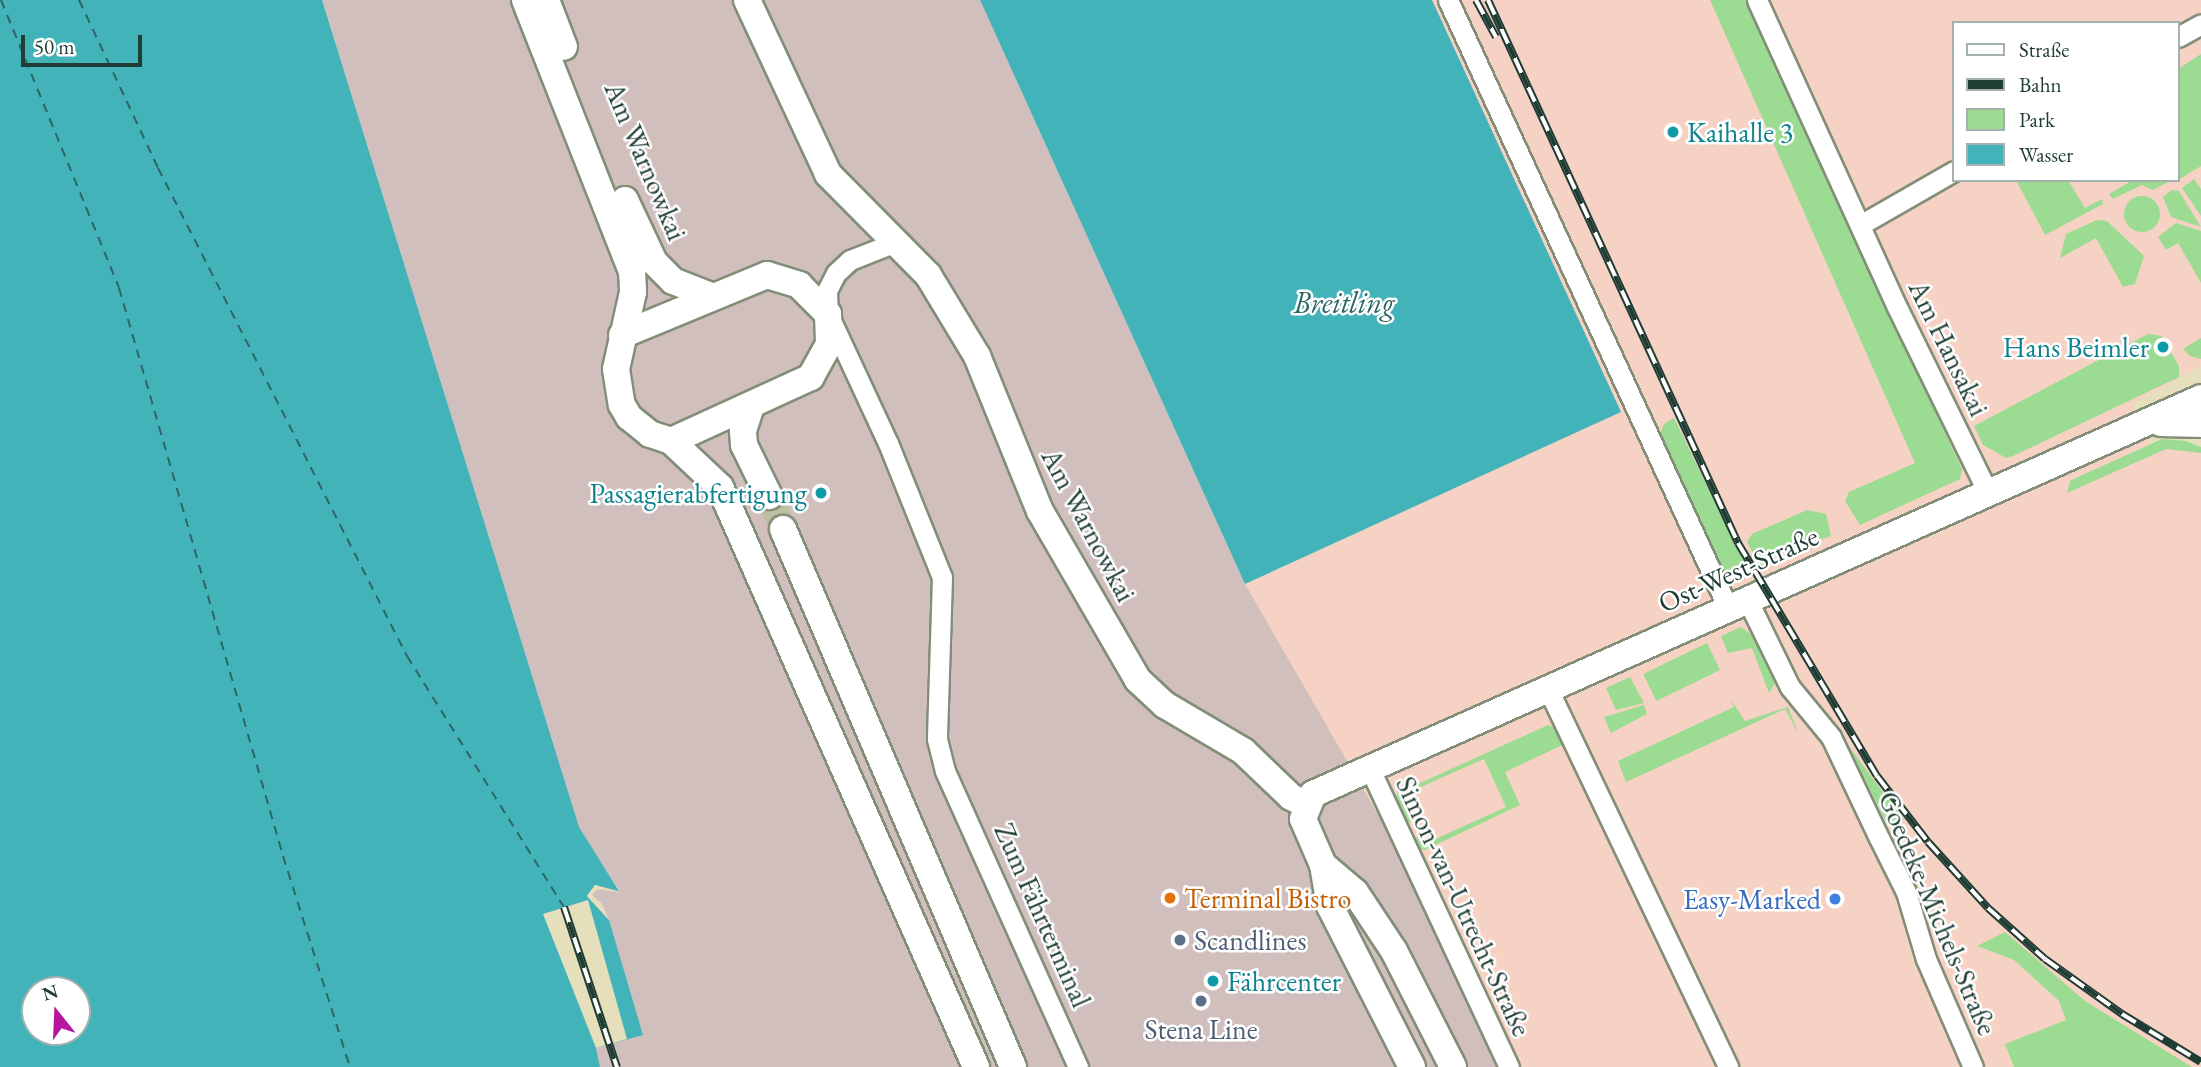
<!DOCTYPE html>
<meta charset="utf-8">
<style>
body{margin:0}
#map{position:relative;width:2201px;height:1067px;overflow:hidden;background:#e6dfbb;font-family:"EB Garamond",serif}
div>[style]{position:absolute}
.built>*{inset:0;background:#f6d2c4}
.industrial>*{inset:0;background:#d1bfbe}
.green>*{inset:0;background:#9bdc92;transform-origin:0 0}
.round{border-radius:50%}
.water>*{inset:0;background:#43b3ba}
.pier>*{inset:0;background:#e6dfbb}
.ferry>*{height:2px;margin-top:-1px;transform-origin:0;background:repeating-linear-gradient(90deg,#2c6663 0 9px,transparent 0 16px)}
.secondary-tunnel>*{height:26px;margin-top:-13px;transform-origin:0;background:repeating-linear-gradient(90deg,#bebfa0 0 26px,transparent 0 39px)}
.roads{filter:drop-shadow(2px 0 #828e78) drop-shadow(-2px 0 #828e78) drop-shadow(0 2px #828e78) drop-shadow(0 -2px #828e78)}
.street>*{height:19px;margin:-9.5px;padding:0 9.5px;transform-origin:9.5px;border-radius:9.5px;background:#fff}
.secondary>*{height:26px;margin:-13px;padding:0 13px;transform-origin:13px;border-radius:13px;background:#fff}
.rail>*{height:8px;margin-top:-4px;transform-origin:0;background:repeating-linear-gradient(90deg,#fff 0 16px,#1f3d34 0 32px);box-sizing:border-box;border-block:2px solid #1f3d34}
.dots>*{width:19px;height:19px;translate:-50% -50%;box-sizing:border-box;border:4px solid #fff;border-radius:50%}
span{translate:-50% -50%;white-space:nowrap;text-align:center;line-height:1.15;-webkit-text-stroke:5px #fff;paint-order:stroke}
.culture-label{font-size:28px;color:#0d838f}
.left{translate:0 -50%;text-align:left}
.right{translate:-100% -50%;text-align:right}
.street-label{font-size:28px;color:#1f3d34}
.food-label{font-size:28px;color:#c56008}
.shop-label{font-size:28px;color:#366cbe}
.service-label{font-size:28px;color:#4e5e75}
.water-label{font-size:30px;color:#2c6663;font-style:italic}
.legend{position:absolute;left:1952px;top:21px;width:228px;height:161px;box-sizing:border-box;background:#fff;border:2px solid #a5b1ae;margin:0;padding:9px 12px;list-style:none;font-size:21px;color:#1f3d34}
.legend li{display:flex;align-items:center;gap:14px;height:35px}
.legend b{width:35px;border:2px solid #a5b1ae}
.north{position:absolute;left:21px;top:976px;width:70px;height:70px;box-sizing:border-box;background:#fff;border:2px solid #a5b1ae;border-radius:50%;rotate:342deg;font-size:19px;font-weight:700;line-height:28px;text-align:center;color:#1f3d34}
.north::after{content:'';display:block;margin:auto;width:24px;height:32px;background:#b5179e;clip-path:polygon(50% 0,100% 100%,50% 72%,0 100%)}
.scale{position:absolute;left:21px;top:35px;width:121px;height:32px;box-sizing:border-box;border:4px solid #1f3d34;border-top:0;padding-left:9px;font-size:21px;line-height:24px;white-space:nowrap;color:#1f3d34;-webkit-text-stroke:5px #fff;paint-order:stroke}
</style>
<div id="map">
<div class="built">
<div style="clip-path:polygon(evenodd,1432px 0,2201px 0,2201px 366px,2132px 404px,2153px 453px,2166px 449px,2201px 453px,2201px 1067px,1496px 1067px,1388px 832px,1245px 584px,1620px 412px,1432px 0,1954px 23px,2178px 23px,2178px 180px,1954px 180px,1954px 23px)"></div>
</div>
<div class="industrial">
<div style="clip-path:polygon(322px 0,980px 0,1245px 584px,1388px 832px,1496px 1067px,600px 1067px,596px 1048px,643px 1034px,599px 906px,587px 896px,595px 885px,619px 890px,579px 828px)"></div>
</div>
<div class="green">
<div style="clip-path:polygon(1710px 0,1746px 0,1962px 469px,1960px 479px,1860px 525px,1845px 501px,1849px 492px,1915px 463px)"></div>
<div style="clip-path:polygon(2201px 54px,2201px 166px,2178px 180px,2178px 69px)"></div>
<div style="clip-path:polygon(2194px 179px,2201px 189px,2201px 216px,2182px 188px)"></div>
<div style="clip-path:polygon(2016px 180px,2068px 180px,2085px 208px,2102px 199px,2103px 204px,2045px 235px)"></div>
<div style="clip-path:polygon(2133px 180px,2170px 180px,2170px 181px,2153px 190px,2142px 185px,2113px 199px,2109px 194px)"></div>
<div style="clip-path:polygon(2172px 190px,2179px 191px,2201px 227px,2171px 217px,2163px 197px)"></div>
<div class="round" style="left:2124px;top:196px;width:36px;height:36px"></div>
<div style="clip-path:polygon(2097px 220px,2107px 221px,2144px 256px,2135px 284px,2123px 287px,2096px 238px,2060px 258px,2066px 234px)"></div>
<div style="clip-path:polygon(2176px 223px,2201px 231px,2201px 283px,2178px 243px,2166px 250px,2158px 237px)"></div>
<div style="clip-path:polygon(2148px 334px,2162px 336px,2179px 366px,2179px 377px,2013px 456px,2006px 458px,1983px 445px,1974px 426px)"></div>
<div style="clip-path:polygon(2201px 338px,2201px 359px,2190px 356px,2183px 349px)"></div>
<div style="clip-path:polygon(1674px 418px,1750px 574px,1726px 575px,1719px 565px,1659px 436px,1664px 424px)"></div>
<div style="clip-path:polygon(2162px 439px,2186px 441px,2201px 447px,2201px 453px,2166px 449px,2067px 493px,2070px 481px,2078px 477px)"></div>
<div style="clip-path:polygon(1807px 510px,1826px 514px,1831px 536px,1775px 554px,1760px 567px,1747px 542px,1752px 534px)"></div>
<div style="clip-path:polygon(1741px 627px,1755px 637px,1776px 682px,1769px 693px,1752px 648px,1728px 653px,1721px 636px)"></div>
<div style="left:1707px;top:643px;width:30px;height:71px;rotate:64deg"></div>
<div style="clip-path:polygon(1630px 677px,1644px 703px,1616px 710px,1606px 688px)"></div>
<div style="clip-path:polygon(1730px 698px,1745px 721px,1788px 707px,1799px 735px,1785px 709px,1626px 782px,1618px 761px,1734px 707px)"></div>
<div style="clip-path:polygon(1644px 705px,1647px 714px,1611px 733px,1604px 717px)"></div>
<div style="clip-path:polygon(1548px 725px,1556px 728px,1567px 743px,1505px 772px,1520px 805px,1425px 850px,1412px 849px,1417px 836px,1422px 845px,1506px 807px,1484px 759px,1400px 796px,1411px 822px,1402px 823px,1395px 799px,1398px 793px)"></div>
<div style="clip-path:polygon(1848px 745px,1885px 795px,1904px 819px,1888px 826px)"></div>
<div style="clip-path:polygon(2005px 932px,2085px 1001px,2192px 1067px,2014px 1067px,2005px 1044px,2066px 1020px,2059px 1001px,2014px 960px,1977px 946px)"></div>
</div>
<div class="water">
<div style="clip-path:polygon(evenodd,0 0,322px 0,579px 827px,619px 891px,595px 885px,587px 896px,609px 920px,643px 1035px,596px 1048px,600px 1067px,0 1067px,0 0,35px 990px,77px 990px,77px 1032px,35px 1032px,35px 990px)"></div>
<div style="clip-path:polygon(980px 0,1432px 0,1621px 412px,1245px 584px)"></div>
</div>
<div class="pier">
<div style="clip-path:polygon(595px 885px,622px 893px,597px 889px,592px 895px,602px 904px,609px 920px,587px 896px)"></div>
<div style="clip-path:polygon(588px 900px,627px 1039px,596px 1048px,543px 914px)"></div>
</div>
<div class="ferry">
<div style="left:1px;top:0;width:311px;rotate:67.7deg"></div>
<div style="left:119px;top:288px;width:591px;rotate:73.89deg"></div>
<div style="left:283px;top:856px;width:221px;rotate:72.4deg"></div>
<div style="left:79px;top:0;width:186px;rotate:64.8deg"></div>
<div style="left:158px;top:168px;width:548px;rotate:62.97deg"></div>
<div style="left:407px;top:656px;width:296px;rotate:58deg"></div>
</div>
<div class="secondary-tunnel">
<div style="left:769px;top:496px;width:36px;rotate:67deg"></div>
</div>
<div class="roads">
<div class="street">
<div style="left:1448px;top:0;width:669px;rotate:65.27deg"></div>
<div style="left:1757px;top:0;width:337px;rotate:65.5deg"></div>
<div style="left:1897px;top:307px;width:209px;rotate:63.9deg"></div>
<div style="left:2178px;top:37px;width:26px;rotate:-29deg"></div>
<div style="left:1860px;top:225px;width:108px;rotate:-29.9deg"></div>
<div style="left:896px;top:242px;width:49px;rotate:158.6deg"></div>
<div style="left:850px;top:260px;width:19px;rotate:137deg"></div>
<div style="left:836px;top:273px;width:20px;rotate:117deg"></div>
<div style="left:827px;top:291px;width:23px;rotate:88deg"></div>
<div style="left:828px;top:314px;width:142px;rotate:65.1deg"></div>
<div style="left:888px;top:443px;width:144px;rotate:68.1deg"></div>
<div style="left:942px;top:577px;width:162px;rotate:91.8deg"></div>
<div style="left:937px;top:739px;width:33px;rotate:76deg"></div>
<div style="left:945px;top:771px;width:325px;rotate:65.8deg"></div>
<div style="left:1747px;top:599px;width:98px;rotate:64deg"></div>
<div style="left:1790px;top:687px;width:65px;rotate:50.6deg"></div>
<div style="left:1831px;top:737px;width:112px;rotate:64.6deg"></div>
<div style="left:1879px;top:838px;width:60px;rotate:63.4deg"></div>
<div style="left:1906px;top:892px;width:70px;rotate:73.4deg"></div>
<div style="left:1926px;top:959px;width:118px;rotate:66.5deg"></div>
<div style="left:1548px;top:689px;width:419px;rotate:64.5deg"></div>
<div style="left:1370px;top:769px;width:329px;rotate:65deg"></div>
</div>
<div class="secondary">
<div style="left:525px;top:0;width:291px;rotate:68.5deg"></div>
<div style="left:632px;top:271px;width:21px;rotate:87deg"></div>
<div style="left:633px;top:292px;width:79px;rotate:102.4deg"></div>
<div style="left:616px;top:369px;width:36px;rotate:81deg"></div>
<div style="left:622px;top:405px;width:14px;rotate:60deg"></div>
<div style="left:629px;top:417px;width:27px;rotate:39deg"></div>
<div style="left:650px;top:434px;width:22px;rotate:18deg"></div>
<div style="left:671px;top:441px;width:67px;rotate:43.2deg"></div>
<div style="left:720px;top:487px;width:634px;rotate:66.18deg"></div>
<div style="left:546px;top:0;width:50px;rotate:69deg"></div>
<div style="left:747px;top:0;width:192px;rotate:65deg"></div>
<div style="left:828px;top:174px;width:142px;rotate:45.3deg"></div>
<div style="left:928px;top:275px;width:95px;rotate:58.8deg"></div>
<div style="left:977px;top:356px;width:167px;rotate:67.9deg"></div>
<div style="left:1040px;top:511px;width:195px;rotate:59.9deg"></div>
<div style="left:1138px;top:680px;width:37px;rotate:43deg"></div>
<div style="left:1165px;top:705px;width:91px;rotate:30.5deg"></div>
<div style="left:1243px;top:751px;width:66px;rotate:43.8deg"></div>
<div style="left:1291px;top:797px;width:16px;rotate:27deg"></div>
<div style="left:625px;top:200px;width:68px;rotate:64.9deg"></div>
<div style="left:654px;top:262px;width:27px;rotate:45deg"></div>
<div style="left:673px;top:281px;width:41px;rotate:21.5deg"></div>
<div style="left:622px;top:335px;width:157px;rotate:-22.5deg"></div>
<div style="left:767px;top:275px;width:34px;rotate:17deg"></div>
<div style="left:799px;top:285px;width:41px;rotate:45deg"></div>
<div style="left:828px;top:314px;width:30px;rotate:88deg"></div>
<div style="left:829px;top:344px;width:38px;rotate:119deg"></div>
<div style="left:811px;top:377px;width:154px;rotate:155.4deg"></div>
<div style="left:751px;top:406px;width:26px;rotate:108deg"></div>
<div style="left:743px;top:431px;width:14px;rotate:86deg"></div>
<div style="left:744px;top:445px;width:57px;rotate:63.9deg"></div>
<div style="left:2161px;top:423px;width:40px;rotate:1.4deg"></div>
<div style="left:783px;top:529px;width:585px;rotate:66.85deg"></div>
<div style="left:1323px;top:865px;width:42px;rotate:40.2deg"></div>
<div style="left:1355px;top:892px;width:71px;rotate:56.5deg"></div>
<div style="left:1394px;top:951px;width:130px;rotate:63deg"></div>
<div style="left:1412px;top:1067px;width:181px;rotate:-117deg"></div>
<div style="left:1330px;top:906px;width:42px;rotate:-99.7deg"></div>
<div style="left:1323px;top:865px;width:50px;rotate:-113.5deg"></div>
<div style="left:1303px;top:819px;width:27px;rotate:-68deg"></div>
<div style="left:1313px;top:794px;width:972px;rotate:-24.03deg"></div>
</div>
</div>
<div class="rail">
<div style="left:1476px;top:0;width:42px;rotate:61.6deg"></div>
<div style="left:1488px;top:0;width:598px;rotate:65.28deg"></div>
<div style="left:1738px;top:543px;width:271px;rotate:59.2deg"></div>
<div style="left:1877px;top:776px;width:83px;rotate:52.3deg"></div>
<div style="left:1928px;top:842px;width:89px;rotate:47.7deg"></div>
<div style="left:1988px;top:908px;width:76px;rotate:41.8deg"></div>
<div style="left:2045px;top:959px;width:95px;rotate:35.5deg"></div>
<div style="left:2122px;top:1014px;width:92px;rotate:31.3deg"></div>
<div style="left:564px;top:907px;width:169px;rotate:71.7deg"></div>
</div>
<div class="dots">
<div style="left:1673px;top:132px;background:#0f9aa8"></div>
<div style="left:2163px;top:347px;background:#0f9aa8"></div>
<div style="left:821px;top:493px;background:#0f9aa8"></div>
<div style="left:1170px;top:898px;background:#e8710a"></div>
<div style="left:1835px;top:899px;background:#3f7fe0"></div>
<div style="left:1180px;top:940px;background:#5c6f8a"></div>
<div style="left:1213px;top:981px;background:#0f9aa8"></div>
<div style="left:1201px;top:1001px;background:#5c6f8a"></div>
</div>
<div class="culture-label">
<span class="left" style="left:1687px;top:132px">Kaihalle 3</span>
<span class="right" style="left:2149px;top:347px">Hans Beimler</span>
<span class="right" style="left:807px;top:493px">Passagierabfertigung</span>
<span class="left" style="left:1227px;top:981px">Fährcenter</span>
</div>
<div class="street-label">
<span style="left:646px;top:161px;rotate:67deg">Am Warnowkai</span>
<span style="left:1949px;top:348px;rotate:64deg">Am Hansakai</span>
<span style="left:1089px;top:525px;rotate:62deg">Am Warnowkai</span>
<span style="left:1738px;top:569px;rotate:-24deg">Ost-West-Straße</span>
<span style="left:1464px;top:906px;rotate:65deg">Simon-van-Utrecht-Straße</span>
<span style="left:1938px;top:913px;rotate:67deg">Goedeke-Michels-Straße</span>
<span style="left:1043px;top:915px;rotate:66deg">Zum Fährterminal</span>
</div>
<div class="food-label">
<span class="left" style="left:1184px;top:898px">Terminal Bistro</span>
</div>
<div class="shop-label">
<span class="right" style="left:1821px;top:899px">Easy-Marked</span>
</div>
<div class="service-label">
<span class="left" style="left:1194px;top:940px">Scandlines</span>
<span style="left:1201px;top:1029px">Stena Line</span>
</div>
<div class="water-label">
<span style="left:1344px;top:303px">Breitling</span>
</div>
<ul class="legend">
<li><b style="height:9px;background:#fff"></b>Straße</li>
<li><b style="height:9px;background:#1f3d34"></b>Bahn</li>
<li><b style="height:19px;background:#9bdc92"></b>Park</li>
<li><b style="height:19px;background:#43b3ba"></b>Wasser</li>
</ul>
<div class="north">N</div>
<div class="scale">50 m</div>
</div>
